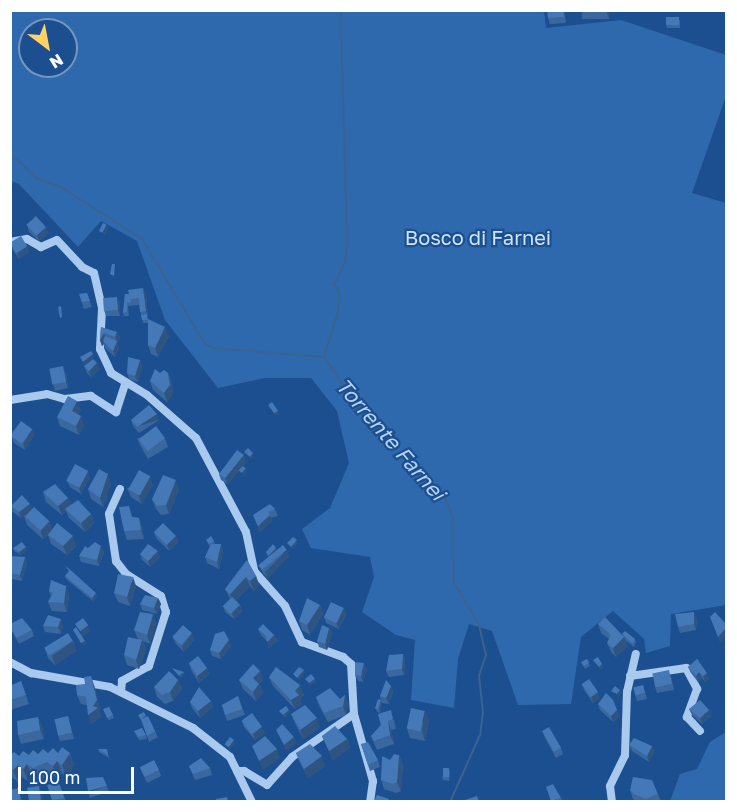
<!DOCTYPE html>
<style>
body{margin:0}
#map{position:relative;width:737px;height:812px;overflow:hidden;background:#1b4f8f;font-family:"Golos Text",sans-serif}
div>[style]{position:absolute}
.green>*{inset:0;background:#2e69ad}
.stream>*{height:2px;margin:-1px;padding:0 1px;transform-origin:1px;border-radius:1px;background:#3c6290}
.minor>*{height:8px;margin:-4px;padding:0 4px;transform-origin:4px;border-radius:4px;background:#a9c9ee}
.wall>*{inset:0;background:#3a679d;transform-origin:0 0}
.shaded-wall>*{inset:0;background:#305480;transform-origin:0 0}
.building>*{inset:0;background:#4478b7;transform-origin:0 0}
span{translate:-50% -50%;white-space:nowrap;text-align:center;line-height:1.15;-webkit-text-stroke:4.5px #1b4f8f;paint-order:stroke}
.park-label{font-size:20px;color:#cfe3fa}
.water-label{font-size:21px;color:#b5d3f5;font-style:italic}
.frame{position:absolute;inset:0;border:12px solid #fff;pointer-events:none}
.north{position:absolute;left:18px;top:18px;width:60px;height:60px;box-sizing:border-box;background:#1b4f8f;border:2px solid #7695bc;border-radius:50%;rotate:148deg;font-size:16px;font-weight:700;line-height:24px;text-align:center;color:#fff}
.north::after{content:'';display:block;margin:auto;width:21px;height:27px;background:#ffd166;clip-path:polygon(50% 0,100% 100%,50% 72%,0 100%)}
.scale{position:absolute;left:18px;top:767px;width:116px;height:27px;box-sizing:border-box;border:3px solid #fff;border-top:0;padding-left:8px;font-size:18px;line-height:21px;white-space:nowrap;color:#fff;-webkit-text-stroke:4px #1b4f8f;paint-order:stroke}
</style>
<div id="map">
<div class="green">
<div style="clip-path:polygon(evenodd,10px 11px,544px 11px,546px 28px,621px 20px,726px 55px,726px 96px,692px 193px,726px 203px,726px 605px,671px 614px,670px 646px,646px 653px,644px 639px,613px 611px,581px 637px,571px 704px,518px 705px,492px 631px,469px 624px,458px 659px,454px 708px,411px 700px,415px 640px,396px 635px,362px 612px,374px 577px,370px 557px,311px 548px,302px 529px,330px 508px,349px 463px,337px 411px,311px 378px,265px 378px,218px 388px,165px 320px,137px 241px,101px 221px,78px 247px,19px 184px,11px 181px,10px 11px,30px 30px,66px 30px,66px 66px,30px 66px,30px 30px)"></div>
<div style="clip-path:polygon(726px 732px,726px 801px,670px 801px,680px 774px,697px 769px,710px 742px)"></div>
</div>
<div class="stream">
<div style="left:10px;top:153px;width:38px;rotate:43deg"></div>
<div style="left:38px;top:179px;width:24px;rotate:19deg"></div>
<div style="left:61px;top:187px;width:96px;rotate:32.7deg"></div>
<div style="left:142px;top:239px;width:122px;rotate:59deg"></div>
<div style="left:205px;top:344px;width:8px;rotate:30deg"></div>
<div style="left:212px;top:348px;width:112px;rotate:4.6deg"></div>
<div style="left:324px;top:357px;width:64px;rotate:55.8deg"></div>
<div style="left:360px;top:410px;width:81px;rotate:48deg"></div>
<div style="left:414px;top:470px;width:39px;rotate:40deg"></div>
<div style="left:444px;top:495px;width:26px;rotate:69deg"></div>
<div style="left:453px;top:519px;width:63px;rotate:89.1deg"></div>
<div style="left:454px;top:582px;width:50px;rotate:59.8deg"></div>
<div style="left:479px;top:625px;width:31px;rotate:77deg"></div>
<div style="left:486px;top:655px;width:21px;rotate:109deg"></div>
<div style="left:479px;top:675px;width:37px;rotate:84deg"></div>
<div style="left:483px;top:712px;width:23px;rotate:97deg"></div>
<div style="left:480px;top:735px;width:73px;rotate:114.1deg"></div>
<div style="left:324px;top:357px;width:47px;rotate:-72.7deg"></div>
<div style="left:338px;top:312px;width:21px;rotate:-87deg"></div>
<div style="left:339px;top:291px;width:8px;rotate:-130deg"></div>
<div style="left:334px;top:285px;width:25px;rotate:-64deg"></div>
<div style="left:345px;top:262px;width:16px;rotate:-83deg"></div>
<div style="left:347px;top:246px;width:236px;rotate:-91.5deg"></div>
</div>
<div class="minor">
<div style="left:10px;top:242px;width:17px;rotate:-10deg"></div>
<div style="left:27px;top:239px;width:16px;rotate:30deg"></div>
<div style="left:41px;top:247px;width:17px;rotate:-24deg"></div>
<div style="left:57px;top:240px;width:37px;rotate:47deg"></div>
<div style="left:82px;top:267px;width:13px;rotate:27deg"></div>
<div style="left:94px;top:273px;width:37px;rotate:77deg"></div>
<div style="left:102px;top:309px;width:40px;rotate:92.9deg"></div>
<div style="left:100px;top:349px;width:26px;rotate:65deg"></div>
<div style="left:111px;top:373px;width:42px;rotate:31.4deg"></div>
<div style="left:147px;top:395px;width:65px;rotate:41.3deg"></div>
<div style="left:196px;top:438px;width:106px;rotate:62deg"></div>
<div style="left:246px;top:532px;width:40px;rotate:78deg"></div>
<div style="left:254px;top:571px;width:47px;rotate:48.5deg"></div>
<div style="left:285px;top:606px;width:40px;rotate:65deg"></div>
<div style="left:302px;top:642px;width:44px;rotate:20.1deg"></div>
<div style="left:343px;top:657px;width:11px;rotate:41deg"></div>
<div style="left:351px;top:664px;width:50px;rotate:86.6deg"></div>
<div style="left:354px;top:714px;width:70px;rotate:74.2deg"></div>
<div style="left:373px;top:781px;width:21px;rotate:98deg"></div>
<div style="left:10px;top:400px;width:37px;rotate:-9deg"></div>
<div style="left:47px;top:394px;width:19px;rotate:16deg"></div>
<div style="left:65px;top:399px;width:26px;rotate:-7deg"></div>
<div style="left:91px;top:396px;width:30px;rotate:33deg"></div>
<div style="left:116px;top:412px;width:29px;rotate:-72deg"></div>
<div style="left:120px;top:489px;width:27px;rotate:114deg"></div>
<div style="left:109px;top:514px;width:48px;rotate:81.5deg"></div>
<div style="left:116px;top:561px;width:16px;rotate:52deg"></div>
<div style="left:126px;top:574px;width:41px;rotate:32.2deg"></div>
<div style="left:161px;top:596px;width:17px;rotate:73deg"></div>
<div style="left:166px;top:612px;width:57px;rotate:107.5deg"></div>
<div style="left:149px;top:666px;width:31px;rotate:151deg"></div>
<div style="left:122px;top:681px;width:11px;rotate:95deg"></div>
<div style="left:10px;top:662px;width:24px;rotate:28deg"></div>
<div style="left:31px;top:673px;width:80px;rotate:10deg"></div>
<div style="left:110px;top:687px;width:93px;rotate:26.3deg"></div>
<div style="left:193px;top:728px;width:47px;rotate:38.1deg"></div>
<div style="left:230px;top:757px;width:50px;rotate:63.9deg"></div>
<div style="left:630px;top:676px;width:57px;rotate:-8.1deg"></div>
<div style="left:686px;top:668px;width:24px;rotate:62deg"></div>
<div style="left:697px;top:689px;width:30px;rotate:110deg"></div>
<div style="left:687px;top:717px;width:19px;rotate:47deg"></div>
<div style="left:237px;top:771px;width:7px"></div>
<div style="left:244px;top:771px;width:27px;rotate:31deg"></div>
<div style="left:267px;top:785px;width:38px;rotate:-48deg"></div>
<div style="left:292px;top:757px;width:75px;rotate:-34.7deg"></div>
<div style="left:612px;top:802px;width:16px;rotate:-97deg"></div>
<div style="left:610px;top:786px;width:34px;rotate:-64deg"></div>
<div style="left:625px;top:755px;width:63px;rotate:-88.2deg"></div>
<div style="left:627px;top:692px;width:39px;rotate:-77deg"></div>
</div>
<div class="wall">
<div style="clip-path:polygon(564px 10px,566px 23px,550px 24px,548px 18px)"></div>
<div style="left:582px;top:10px;width:27px;height:9px"></div>
<div style="clip-path:polygon(680px 20px,680px 28px,667px 28px,666px 25px)"></div>
<div style="clip-path:polygon(27px 225px,49px 233px,39px 241px,29px 232px)"></div>
<div style="clip-path:polygon(10px 243px,27px 246px,29px 252px,19px 259px,13px 250px)"></div>
<div style="clip-path:polygon(87px 293px,92px 307px,84px 309px,79px 294px)"></div>
<div style="clip-path:polygon(125px 294px,146px 295px,148px 319px,169px 336px,158px 357px,151px 354px,148px 345px,148px 323px,143px 323px,139px 305px,128px 306px,129px 316px,124px 316px,123px 313px)"></div>
<div style="clip-path:polygon(120px 303px,120px 316px,106px 316px,104px 310px)"></div>
<div style="clip-path:polygon(101px 327px,120px 338px,117px 343px,119px 347px,115px 357px,105px 348px,104px 344px,102px 346px,100px 340px)"></div>
<div style="clip-path:polygon(140px 360px,142px 366px,138px 382px,129px 379px,127px 373px)"></div>
<div style="clip-path:polygon(84px 366px,100px 369px,91px 377px,87px 373px)"></div>
<div style="clip-path:polygon(66px 372px,68px 388px,55px 391px,53px 384px)"></div>
<div style="clip-path:polygon(168px 373px,172px 382px,173px 394px,167px 402px,153px 390px,150px 381px)"></div>
<div style="clip-path:polygon(81px 410px,78px 414px,84px 425px,79px 435px,60px 426px,57px 417px)"></div>
<div style="clip-path:polygon(131px 420px,159px 420px,139px 433px,133px 426px)"></div>
<div style="clip-path:polygon(34px 435px,25px 450px,14px 443px,12px 437px)"></div>
<div style="clip-path:polygon(137px 438px,165px 438px,168px 447px,148px 459px,141px 447px)"></div>
<div style="clip-path:polygon(246px 462px,228px 484px,221px 480px,219px 474px)"></div>
<div style="clip-path:polygon(90px 477px,81px 494px,70px 487px,67px 481px)"></div>
<div style="clip-path:polygon(111px 483px,103px 507px,91px 499px,88px 489px)"></div>
<div style="clip-path:polygon(153px 485px,142px 504px,131px 497px,127px 488px)"></div>
<div style="clip-path:polygon(179px 490px,169px 514px,161px 515px,156px 509px,152px 499px)"></div>
<div style="clip-path:polygon(43px 492px,68px 498px,71px 505px,91px 514px,94px 523px,85px 532px,69px 518px,66px 511px,62px 515px,46px 502px)"></div>
<div style="clip-path:polygon(11px 506px,32px 509px,49px 521px,52px 529px,76px 546px,67px 555px,51px 544px,48px 535px,43px 539px,27px 525px,24px 516px,21px 518px,13px 512px)"></div>
<div style="clip-path:polygon(275px 509px,278px 516px,271px 518px,272px 521px,260px 532px,253px 515px)"></div>
<div style="clip-path:polygon(133px 517px,139px 518px,142px 527px,144px 539px,127px 540px,124px 531px)"></div>
<div style="clip-path:polygon(154px 532px,176px 536px,178px 542px,169px 551px,156px 538px)"></div>
<div style="clip-path:polygon(206px 540px,214px 541px,215px 544px,221px 544px,223px 551px,219px 569px,207px 563px,205px 557px,210px 547px)"></div>
<div style="clip-path:polygon(13px 548px,27px 550px,21px 555px,14px 551px)"></div>
<div style="clip-path:polygon(88px 548px,104px 552px,99px 566px,81px 562px,79px 556px)"></div>
<div style="clip-path:polygon(276px 548px,277px 551px,289px 556px,268px 578px,263px 573px,260px 567px,270px 558px,267px 555px,266px 552px)"></div>
<div style="clip-path:polygon(140px 554px,160px 557px,150px 567px,142px 560px)"></div>
<div style="clip-path:polygon(25px 557px,27px 563px,22px 581px,11px 579px,10px 561px)"></div>
<div style="clip-path:polygon(247px 560px,256px 576px,259px 585px,254px 591px,250px 586px,236px 600px,240px 605px,242px 611px,234px 619px,225px 612px,223px 606px,230px 599px,225px 589px)"></div>
<div style="clip-path:polygon(68px 572px,97px 596px,93px 601px,66px 579px,65px 576px)"></div>
<div style="clip-path:polygon(66px 586px,69px 595px,67px 612px,52px 611px,48px 602px,51px 596px,49px 591px)"></div>
<div style="clip-path:polygon(136px 586px,130px 606px,118px 602px,114px 593px)"></div>
<div style="clip-path:polygon(158px 598px,161px 604px,157px 614px,142px 610px,140px 604px)"></div>
<div style="clip-path:polygon(320px 605px,323px 614px,310px 635px,302px 630px,299px 621px)"></div>
<div style="clip-path:polygon(344px 608px,346px 614px,339px 629px,326px 623px,324px 617px)"></div>
<div style="clip-path:polygon(153px 614px,156px 624px,150px 644px,143px 641px,146px 649px,139px 669px,127px 665px,124px 655px,138px 639px,134px 630px)"></div>
<div style="clip-path:polygon(697px 618px,696px 630px,680px 633px,678px 627px)"></div>
<div style="clip-path:polygon(598px 624px,622px 635px,635px 639px,636px 642px,634px 647px,625px 640px,628px 646px,616px 657px,611px 652px,607px 643px,609px 639px,601px 633px)"></div>
<div style="clip-path:polygon(63px 625px,61px 634px,45px 632px,43px 626px)"></div>
<div style="clip-path:polygon(10px 627px,32px 630px,34px 636px,19px 644px)"></div>
<div style="clip-path:polygon(329px 628px,332px 634px,327px 650px,319px 647px,317px 641px)"></div>
<div style="clip-path:polygon(258px 629px,274px 635px,277px 641px,269px 648px,267px 641px,261px 635px)"></div>
<div style="clip-path:polygon(192px 633px,194px 640px,184px 652px,176px 644px,173px 638px)"></div>
<div style="clip-path:polygon(73px 641px,76px 651px,55px 665px,48px 658px,45px 649px)"></div>
<div style="clip-path:polygon(231px 646px,221px 659px,212px 656px,210px 650px)"></div>
<div style="clip-path:polygon(403px 654px,405px 660px,404px 675px,389px 677px,386px 671px)"></div>
<div style="clip-path:polygon(587px 659px,590px 666px,585px 669px,581px 662px)"></div>
<div style="clip-path:polygon(697px 659px,709px 679px,705px 682px,702px 678px,698px 682px,691px 673px,688px 667px)"></div>
<div style="clip-path:polygon(189px 663px,207px 668px,209px 674px,199px 683px,191px 670px)"></div>
<div style="clip-path:polygon(367px 669px,363px 682px,358px 681px,355px 675px)"></div>
<div style="clip-path:polygon(260px 671px,263px 680px,259px 684px,263px 693px,256px 701px,243px 689px,239px 680px)"></div>
<div style="clip-path:polygon(671px 676px,674px 690px,657px 693px,655px 687px)"></div>
<div style="clip-path:polygon(269px 677px,300px 685px,304px 695px,300px 699px,302px 704px,295px 709px,273px 686px)"></div>
<div style="clip-path:polygon(178px 680px,182px 689px,173px 701px,165px 704px,157px 697px,154px 687px)"></div>
<div style="clip-path:polygon(21px 681px,29px 704px,10px 710px,10px 686px)"></div>
<div style="clip-path:polygon(582px 684px,600px 698px,593px 703px,584px 690px)"></div>
<div style="clip-path:polygon(94px 685px,100px 709px,99px 711px,101px 717px,91px 724px,87px 705px,81px 704px,77px 695px)"></div>
<div style="clip-path:polygon(643px 685px,647px 699px,637px 701px,635px 695px)"></div>
<div style="clip-path:polygon(391px 686px,393px 692px,389px 704px,382px 703px,380px 713px,377px 712px,376px 709px,381px 700px,380px 696px)"></div>
<div style="clip-path:polygon(345px 695px,348px 704px,346px 715px,328px 722px,319px 706px,316px 697px,340px 699px)"></div>
<div style="clip-path:polygon(238px 696px,245px 715px,227px 721px,222px 705px)"></div>
<div style="clip-path:polygon(613px 700px,619px 716px,613px 722px,600px 710px,598px 704px)"></div>
<div style="clip-path:polygon(211px 701px,213px 707px,200px 718px,192px 708px,190px 702px)"></div>
<div style="left:109px;top:707px;width:12px;height:6px;rotate:66deg"></div>
<div style="clip-path:polygon(689px 709px,709px 710px,711px 716px,702px 724px,692px 715px)"></div>
<div style="clip-path:polygon(291px 714px,320px 727px,303px 739px,295px 723px)"></div>
<div style="clip-path:polygon(378px 714px,394px 720px,396px 729px,391px 730px,394px 744px,377px 750px,371px 736px,381px 725px)"></div>
<div style="clip-path:polygon(138px 715px,155px 731px,158px 737px,149px 742px,142px 722px)"></div>
<div style="clip-path:polygon(68px 716px,74px 739px,60px 741px,58px 735px)"></div>
<div style="clip-path:polygon(38px 717px,42px 726px,44px 739px,21px 744px,18px 735px)"></div>
<div style="clip-path:polygon(429px 720px,425px 741px,410px 738px,407px 729px)"></div>
<div style="clip-path:polygon(242px 721px,265px 733px,255px 740px,244px 727px)"></div>
<div style="clip-path:polygon(134px 731px,146px 735px,147px 739px,139px 740px)"></div>
<div style="clip-path:polygon(542px 731px,561px 748px,563px 754px,556px 758px,545px 738px)"></div>
<div style="clip-path:polygon(322px 736px,347px 739px,350px 748px,333px 760px)"></div>
<div style="clip-path:polygon(361px 744px,378px 760px,380px 767px,370px 771px)"></div>
<div style="clip-path:polygon(629px 745px,652px 746px,654px 752px,649px 762px,632px 751px)"></div>
<div style="clip-path:polygon(98px 749px,107px 749px,109px 758px,99px 752px)"></div>
<div style="clip-path:polygon(48px 753px,70px 753px,74px 765px,67px 778px,62px 773px,57px 779px,52px 774px,37px 781px,32px 776px,28px 781px,22px 777px,18px 782px,10px 776px,10px 755px,19px 756px)"></div>
<div style="clip-path:polygon(296px 753px,325px 766px,308px 778px,300px 763px)"></div>
<div style="clip-path:polygon(399px 755px,403px 764px,401px 791px,396px 793px,384px 789px,381px 780px,390px 760px)"></div>
<div style="clip-path:polygon(189px 766px,210px 768px,212px 775px,195px 780px)"></div>
<div style="clip-path:polygon(140px 767px,159px 770px,161px 776px,147px 783px)"></div>
<div style="clip-path:polygon(449px 768px,450px 772px,449px 781px,443px 780px,442px 777px)"></div>
<div style="clip-path:polygon(59px 783px,66px 801px,53px 801px,47px 785px)"></div>
<div style="left:107px;top:786px;width:6px;height:20px;rotate:72deg"></div>
<div style="clip-path:polygon(630px 790px,658px 794px,661px 801px,636px 801px,633px 799px)"></div>
<div style="clip-path:polygon(561px 798px,563px 801px,551px 801px)"></div>
</div>
<div class="shaded-wall">
<div style="clip-path:polygon(606px 10px,609px 10px,609px 19px)"></div>
<div style="clip-path:polygon(107px 225px,109px 228px,104px 236px,103px 233px)"></div>
<div style="clip-path:polygon(46px 227px,49px 233px,39px 241px,37px 235px)"></div>
<div style="clip-path:polygon(27px 246px,29px 252px,19px 259px,17px 253px)"></div>
<div style="clip-path:polygon(143px 288px,146px 295px,148px 317px,146px 311px)"></div>
<div style="clip-path:polygon(117px 297px,120px 303px,120px 316px,118px 310px)"></div>
<div style="clip-path:polygon(165px 327px,169px 336px,158px 357px,155px 348px)"></div>
<div style="clip-path:polygon(117px 332px,120px 338px,117px 343px,119px 347px,115px 357px,113px 351px,117px 342px,115px 337px)"></div>
<div style="clip-path:polygon(104px 333px,106px 339px,103px 341px,104px 344px,102px 346px,100px 340px)"></div>
<div style="clip-path:polygon(93px 354px,94px 357px,84px 365px,83px 362px)"></div>
<div style="clip-path:polygon(140px 360px,142px 366px,138px 382px,135px 376px)"></div>
<div style="clip-path:polygon(97px 363px,100px 369px,91px 377px,89px 371px)"></div>
<div style="clip-path:polygon(63px 366px,66px 372px,68px 388px,66px 382px)"></div>
<div style="clip-path:polygon(168px 373px,172px 382px,173px 394px,167px 402px,164px 393px)"></div>
<div style="clip-path:polygon(77px 401px,81px 410px,75px 420px,72px 411px)"></div>
<div style="clip-path:polygon(278px 411px,279px 414px,275px 417px,274px 413px)"></div>
<div style="left:157px;top:414px;width:6px;height:24px;rotate:72deg"></div>
<div style="clip-path:polygon(81px 416px,84px 425px,79px 435px,76px 426px)"></div>
<div style="clip-path:polygon(32px 429px,34px 435px,25px 450px,23px 444px)"></div>
<div style="clip-path:polygon(253px 453px,254px 457px,251px 460px,250px 457px)"></div>
<div style="clip-path:polygon(244px 455px,246px 462px,228px 484px,225px 478px)"></div>
<div style="clip-path:polygon(246px 469px,247px 472px,243px 477px,242px 474px)"></div>
<div style="clip-path:polygon(88px 471px,90px 477px,81px 494px,79px 488px)"></div>
<div style="clip-path:polygon(108px 474px,111px 483px,103px 507px,100px 498px)"></div>
<div style="clip-path:polygon(150px 476px,153px 485px,142px 504px,138px 495px)"></div>
<div style="clip-path:polygon(176px 480px,179px 490px,169px 514px,166px 505px)"></div>
<div style="clip-path:polygon(68px 498px,71px 507px,65px 509px,66px 511px,62px 515px,58px 506px)"></div>
<div style="clip-path:polygon(30px 504px,33px 511px,21px 518px,19px 512px)"></div>
<div style="clip-path:polygon(91px 514px,94px 523px,85px 532px,81px 523px)"></div>
<div style="clip-path:polygon(270px 515px,272px 521px,260px 532px,258px 526px)"></div>
<div style="clip-path:polygon(139px 518px,142px 527px,144px 539px,141px 530px)"></div>
<div style="clip-path:polygon(49px 521px,53px 530px,43px 539px,40px 530px)"></div>
<div style="clip-path:polygon(73px 536px,76px 546px,67px 555px,63px 546px)"></div>
<div style="clip-path:polygon(176px 536px,178px 542px,169px 551px,167px 545px)"></div>
<div style="clip-path:polygon(297px 540px,298px 543px,292px 550px,291px 547px)"></div>
<div style="clip-path:polygon(221px 544px,223px 551px,219px 569px,217px 562px)"></div>
<div style="clip-path:polygon(101px 546px,104px 552px,99px 566px,97px 560px)"></div>
<div style="clip-path:polygon(26px 547px,27px 550px,21px 555px,19px 552px)"></div>
<div style="clip-path:polygon(276px 548px,277px 551px,270px 558px,269px 555px)"></div>
<div style="clip-path:polygon(287px 550px,289px 556px,268px 578px,265px 572px)"></div>
<div style="clip-path:polygon(158px 551px,160px 557px,150px 567px,148px 561px)"></div>
<div style="clip-path:polygon(25px 557px,27px 563px,22px 581px,20px 575px)"></div>
<div style="clip-path:polygon(256px 576px,259px 585px,254px 591px,250px 581px)"></div>
<div style="clip-path:polygon(133px 577px,136px 586px,130px 606px,127px 597px)"></div>
<div style="clip-path:polygon(246px 577px,250px 586px,233px 603px,230px 594px)"></div>
<div style="clip-path:polygon(66px 586px,69px 595px,67px 612px,64px 603px)"></div>
<div style="clip-path:polygon(96px 593px,97px 596px,93px 601px,92px 598px)"></div>
<div style="clip-path:polygon(158px 598px,161px 604px,157px 614px,154px 608px)"></div>
<div style="clip-path:polygon(240px 605px,242px 611px,234px 619px,232px 613px)"></div>
<div style="clip-path:polygon(320px 605px,323px 614px,310px 635px,307px 625px)"></div>
<div style="clip-path:polygon(344px 608px,346px 614px,339px 629px,336px 623px)"></div>
<div style="clip-path:polygon(694px 612px,697px 618px,696px 630px,694px 624px)"></div>
<div style="clip-path:polygon(153px 614px,156px 624px,150px 644px,147px 635px)"></div>
<div style="clip-path:polygon(61px 619px,63px 625px,61px 634px,58px 627px)"></div>
<div style="clip-path:polygon(88px 625px,90px 631px,82px 637px,80px 631px)"></div>
<div style="clip-path:polygon(329px 628px,332px 634px,327px 650px,325px 644px)"></div>
<div style="clip-path:polygon(726px 628px,726px 636px,720px 643px,718px 637px)"></div>
<div style="clip-path:polygon(192px 633px,194px 640px,184px 652px,182px 646px)"></div>
<div style="clip-path:polygon(274px 635px,277px 641px,269px 648px,267px 642px)"></div>
<div style="clip-path:polygon(624px 637px,628px 646px,616px 657px,613px 648px)"></div>
<div style="clip-path:polygon(142px 640px,146px 649px,139px 669px,136px 660px)"></div>
<div style="clip-path:polygon(229px 640px,231px 646px,221px 659px,219px 653px)"></div>
<div style="clip-path:polygon(73px 641px,76px 651px,55px 665px,52px 656px)"></div>
<div style="clip-path:polygon(85px 641px,86px 644px,83px 646px,81px 643px)"></div>
<div style="clip-path:polygon(403px 654px,405px 660px,404px 675px,402px 669px)"></div>
<div style="clip-path:polygon(364px 663px,367px 669px,363px 682px,361px 676px)"></div>
<div style="clip-path:polygon(602px 664px,603px 667px,600px 670px,599px 667px)"></div>
<div style="clip-path:polygon(207px 668px,209px 674px,199px 683px,197px 676px)"></div>
<div style="clip-path:polygon(304px 670px,305px 673px,299px 681px,297px 678px)"></div>
<div style="clip-path:polygon(260px 671px,263px 680px,259px 684px,263px 693px,256px 701px,253px 692px,253px 678px)"></div>
<div style="clip-path:polygon(184px 672px,185px 675px,180px 679px,179px 676px)"></div>
<div style="clip-path:polygon(699px 672px,702px 678px,698px 682px,696px 676px)"></div>
<div style="clip-path:polygon(707px 673px,709px 679px,705px 682px,703px 676px)"></div>
<div style="clip-path:polygon(91px 676px,94px 685px,100px 709px,99px 711px,101px 717px,91px 724px,88px 715px,93px 706px)"></div>
<div style="clip-path:polygon(315px 679px,316px 682px,310px 686px,309px 683px)"></div>
<div style="clip-path:polygon(178px 680px,182px 689px,173px 701px,170px 692px)"></div>
<div style="clip-path:polygon(300px 685px,304px 695px,300px 699px,302px 704px,295px 709px,291px 700px,295px 691px)"></div>
<div style="clip-path:polygon(391px 686px,393px 692px,389px 704px,386px 698px)"></div>
<div style="clip-path:polygon(620px 690px,622px 693px,618px 697px,617px 694px)"></div>
<div style="clip-path:polygon(598px 692px,600px 698px,593px 703px,591px 697px)"></div>
<div style="clip-path:polygon(345px 695px,348px 704px,346px 715px,343px 706px)"></div>
<div style="clip-path:polygon(381px 700px,382px 703px,380px 713px,379px 710px)"></div>
<div style="clip-path:polygon(211px 701px,213px 707px,200px 718px,198px 711px)"></div>
<div style="clip-path:polygon(289px 710px,290px 713px,284px 718px,283px 715px)"></div>
<div style="clip-path:polygon(617px 710px,619px 716px,613px 722px,611px 716px)"></div>
<div style="clip-path:polygon(709px 710px,711px 716px,702px 724px,700px 718px)"></div>
<div style="clip-path:polygon(425px 711px,429px 720px,425px 741px,422px 732px)"></div>
<div style="clip-path:polygon(38px 717px,42px 726px,44px 739px,40px 730px)"></div>
<div style="clip-path:polygon(317px 718px,320px 727px,303px 739px,300px 730px)"></div>
<div style="clip-path:polygon(388px 721px,391px 730px,394px 744px,390px 735px)"></div>
<div style="clip-path:polygon(262px 727px,265px 733px,255px 740px,253px 734px)"></div>
<div style="clip-path:polygon(294px 737px,297px 743px,286px 751px,284px 745px)"></div>
<div style="clip-path:polygon(347px 739px,350px 748px,333px 760px,329px 751px)"></div>
<div style="clip-path:polygon(234px 740px,235px 743px,229px 750px,228px 747px)"></div>
<div style="clip-path:polygon(652px 746px,654px 752px,649px 762px,647px 756px)"></div>
<div style="clip-path:polygon(277px 749px,280px 758px,263px 770px,259px 761px)"></div>
<div style="clip-path:polygon(70px 753px,74px 765px,67px 778px,62px 765px)"></div>
<div style="clip-path:polygon(399px 755px,403px 764px,401px 791px,397px 782px)"></div>
<div style="clip-path:polygon(322px 756px,325px 766px,308px 778px,304px 769px)"></div>
<div style="clip-path:polygon(57px 761px,62px 773px,57px 779px,53px 766px)"></div>
<div style="clip-path:polygon(27px 764px,32px 776px,28px 781px,23px 769px)"></div>
<div style="clip-path:polygon(18px 765px,22px 777px,18px 782px,13px 770px)"></div>
<div style="clip-path:polygon(39px 786px,42px 792px,43px 801px,41px 800px)"></div>
</div>
<div class="building">
<div style="clip-path:polygon(547px 10px,563px 10px,564px 17px,548px 18px)"></div>
<div style="left:679px;top:17px;width:8px;height:13px;rotate:90deg"></div>
<div style="left:36px;top:216px;width:15px;height:13px;rotate:48deg"></div>
<div style="left:103px;top:223px;width:4px;height:9px;rotate:27deg"></div>
<div style="left:21px;top:236px;width:12px;height:13px;rotate:59deg"></div>
<div style="clip-path:polygon(112px 264px,115px 264px,114px 276px,110px 274px)"></div>
<div style="clip-path:polygon(143px 288px,146px 311px,140px 312px,139px 298px,130px 299px,128px 290px)"></div>
<div style="clip-path:polygon(87px 293px,90px 301px,82px 302px,79px 294px)"></div>
<div style="clip-path:polygon(125px 294px,129px 294px,131px 303px,127px 302px,127px 312px,123px 313px)"></div>
<div style="left:117px;top:297px;width:13px;height:14px;rotate:86deg"></div>
<div style="clip-path:polygon(61px 306px,62px 317px,60px 318px,58px 307px)"></div>
<div style="clip-path:polygon(147px 314px,147px 320px,142px 320px,141px 315px)"></div>
<div style="clip-path:polygon(148px 319px,165px 327px,155px 348px,148px 345px)"></div>
<div style="clip-path:polygon(101px 327px,117px 332px,115px 337px,104px 333px,100px 340px)"></div>
<div style="clip-path:polygon(105px 336px,117px 341px,113px 351px,103px 341px)"></div>
<div style="clip-path:polygon(91px 351px,93px 354px,83px 362px,80px 357px)"></div>
<div style="clip-path:polygon(128px 357px,140px 360px,135px 376px,127px 373px)"></div>
<div style="clip-path:polygon(93px 359px,97px 363px,89px 371px,84px 366px)"></div>
<div style="left:63px;top:366px;width:16px;height:14px;rotate:79deg"></div>
<div style="clip-path:polygon(155px 369px,160px 373px,164px 370px,168px 373px,170px 385px,164px 393px,150px 381px)"></div>
<div style="clip-path:polygon(68px 396px,77px 401px,72px 411px,81px 416px,76px 426px,57px 417px)"></div>
<div style="clip-path:polygon(272px 402px,278px 411px,274px 413px,268px 405px)"></div>
<div style="clip-path:polygon(149px 405px,157px 414px,137px 427px,131px 420px)"></div>
<div style="left:21px;top:421px;width:14px;height:18px;rotate:36deg"></div>
<div style="left:156px;top:426px;width:15px;height:22px;rotate:53deg"></div>
<div style="clip-path:polygon(248px 448px,253px 453px,250px 457px,244px 452px)"></div>
<div style="clip-path:polygon(237px 450px,244px 455px,225px 478px,219px 474px)"></div>
<div style="left:75px;top:464px;width:15px;height:19px;rotate:28deg"></div>
<div style="left:243px;top:466px;width:4px;height:6px;rotate:45deg"></div>
<div style="clip-path:polygon(99px 469px,108px 474px,100px 498px,88px 489px)"></div>
<div style="left:139px;top:470px;width:13px;height:22px;rotate:29deg"></div>
<div style="clip-path:polygon(163px 475px,176px 480px,166px 505px,157px 506px,152px 499px)"></div>
<div style="clip-path:polygon(55px 484px,68px 498px,58px 506px,43px 492px)"></div>
<div style="clip-path:polygon(22px 495px,30px 504px,19px 512px,11px 506px)"></div>
<div style="clip-path:polygon(78px 500px,91px 514px,81px 523px,65px 509px)"></div>
<div style="clip-path:polygon(270px 504px,275px 509px,268px 512px,270px 515px,258px 526px,253px 515px)"></div>
<div style="clip-path:polygon(129px 506px,132px 517px,139px 518px,141px 530px,124px 531px,119px 507px)"></div>
<div style="left:34px;top:507px;width:21px;height:13px;rotate:43deg"></div>
<div style="clip-path:polygon(57px 523px,73px 536px,63px 546px,48px 535px)"></div>
<div style="left:163px;top:523px;width:18px;height:13px;rotate:45deg"></div>
<div style="clip-path:polygon(211px 536px,214px 541px,209px 544px,206px 540px)"></div>
<div style="clip-path:polygon(293px 537px,297px 540px,291px 547px,287px 543px)"></div>
<div style="clip-path:polygon(22px 542px,26px 547px,19px 552px,13px 548px)"></div>
<div style="clip-path:polygon(95px 542px,101px 546px,97px 560px,79px 556px,85px 546px,88px 548px)"></div>
<div style="clip-path:polygon(148px 544px,158px 551px,148px 561px,140px 554px)"></div>
<div style="clip-path:polygon(211px 544px,221px 544px,217px 562px,205px 557px)"></div>
<div style="clip-path:polygon(273px 544px,276px 548px,269px 555px,266px 552px)"></div>
<div style="left:283px;top:545px;width:6px;height:32px;rotate:51deg"></div>
<div style="clip-path:polygon(11px 556px,25px 557px,20px 575px,10px 573px)"></div>
<div style="clip-path:polygon(247px 560px,256px 576px,250px 581px,246px 577px,230px 594px,225px 589px)"></div>
<div style="clip-path:polygon(65px 565px,96px 593px,92px 598px,65px 576px,69px 571px)"></div>
<div style="clip-path:polygon(118px 574px,133px 577px,127px 597px,114px 593px)"></div>
<div style="clip-path:polygon(51px 580px,66px 586px,64px 603px,48px 602px,53px 593px,49px 591px)"></div>
<div style="clip-path:polygon(145px 595px,158px 598px,154px 608px,140px 604px)"></div>
<div style="left:232px;top:597px;width:11px;height:13px;rotate:45deg"></div>
<div style="clip-path:polygon(307px 598px,320px 605px,307px 625px,299px 621px)"></div>
<div style="left:331px;top:602px;width:14px;height:17px;rotate:25deg"></div>
<div style="clip-path:polygon(140px 612px,153px 614px,147px 635px,134px 630px)"></div>
<div style="clip-path:polygon(694px 612px,694px 624px,678px 627px,675px 614px)"></div>
<div style="clip-path:polygon(715px 612px,726px 624px,726px 628px,718px 637px,710px 617px)"></div>
<div style="clip-path:polygon(48px 615px,61px 619px,58px 627px,43px 626px)"></div>
<div style="clip-path:polygon(605px 617px,624px 637px,613px 648px,607px 643px,611px 635px,598px 624px)"></div>
<div style="clip-path:polygon(22px 618px,32px 630px,16px 638px,10px 626px,10px 624px)"></div>
<div style="left:83px;top:618px;width:9px;height:10px;rotate:54deg"></div>
<div style="clip-path:polygon(263px 624px,274px 635px,267px 642px,266px 636px,258px 629px)"></div>
<div style="left:183px;top:625px;width:12px;height:16px;rotate:42deg"></div>
<div style="clip-path:polygon(322px 625px,329px 628px,325px 644px,317px 641px)"></div>
<div style="clip-path:polygon(76px 627px,85px 641px,81px 643px,73px 630px)"></div>
<div style="clip-path:polygon(224px 631px,229px 640px,219px 653px,210px 650px,215px 634px)"></div>
<div style="clip-path:polygon(625px 631px,635px 639px,633px 644px,622px 634px)"></div>
<div style="left:68px;top:633px;width:9px;height:28px;rotate:58deg"></div>
<div style="clip-path:polygon(128px 637px,142px 640px,136px 660px,124px 655px)"></div>
<div style="clip-path:polygon(403px 654px,402px 669px,386px 671px,389px 655px)"></div>
<div style="clip-path:polygon(198px 656px,207px 668px,197px 676px,189px 663px)"></div>
<div style="clip-path:polygon(598px 657px,602px 664px,599px 667px,593px 660px)"></div>
<div style="clip-path:polygon(587px 659px,589px 663px,584px 666px,581px 662px)"></div>
<div style="clip-path:polygon(697px 659px,707px 673px,703px 676px,699px 672px,696px 676px,688px 667px)"></div>
<div style="clip-path:polygon(355px 662px,364px 663px,361px 676px,355px 675px)"></div>
<div style="clip-path:polygon(253px 664px,260px 671px,253px 678px,259px 684px,253px 692px,239px 680px)"></div>
<div style="clip-path:polygon(276px 667px,300px 685px,295px 691px,299px 695px,291px 700px,269px 677px)"></div>
<div style="clip-path:polygon(299px 667px,304px 670px,297px 678px,293px 674px)"></div>
<div style="clip-path:polygon(172px 668px,184px 672px,179px 676px)"></div>
<div style="left:669px;top:670px;width:14px;height:17px;rotate:78deg"></div>
<div style="clip-path:polygon(169px 671px,178px 680px,170px 692px,162px 695px,154px 687px)"></div>
<div style="clip-path:polygon(311px 674px,315px 679px,309px 683px,305px 679px)"></div>
<div style="clip-path:polygon(91px 676px,97px 700px,93px 706px,98px 708px,88px 715px,86px 697px,77px 695px,76px 685px,85px 684px,84px 677px)"></div>
<div style="left:589px;top:679px;width:16px;height:9px;rotate:55deg"></div>
<div style="clip-path:polygon(386px 680px,391px 686px,386px 698px,380px 696px)"></div>
<div style="clip-path:polygon(21px 681px,26px 695px,10px 700px,10px 686px)"></div>
<div style="left:643px;top:685px;width:8px;height:10px;rotate:76deg"></div>
<div style="clip-path:polygon(615px 686px,620px 690px,617px 694px,611px 691px)"></div>
<div style="clip-path:polygon(199px 687px,211px 701px,198px 711px,190px 702px)"></div>
<div style="clip-path:polygon(330px 688px,340px 699px,345px 695px,343px 706px,324px 713px,316px 697px)"></div>
<div style="clip-path:polygon(606px 693px,613px 700px,617px 710px,611px 716px,598px 704px)"></div>
<div style="clip-path:polygon(238px 696px,242px 709px,225px 715px,222px 705px)"></div>
<div style="left:378px;top:699px;width:3px;height:10px;rotate:18deg"></div>
<div style="clip-path:polygon(700px 700px,709px 710px,700px 718px,689px 709px)"></div>
<div style="clip-path:polygon(305px 705px,317px 718px,300px 730px,291px 714px)"></div>
<div style="clip-path:polygon(286px 706px,289px 710px,283px 715px,279px 711px)"></div>
<div style="clip-path:polygon(109px 707px,113px 715px,107px 718px,103px 709px)"></div>
<div style="left:411px;top:708px;width:14px;height:21px;rotate:12deg"></div>
<div style="clip-path:polygon(391px 710px,393px 719px,388px 721px,390px 735px,374px 741px,371px 736px,381px 725px,378px 714px)"></div>
<div style="clip-path:polygon(144px 712px,146px 716px,141px 719px,138px 715px)"></div>
<div style="left:252px;top:713px;width:17px;height:13px;rotate:54deg"></div>
<div style="left:68px;top:716px;width:17px;height:14px;rotate:77deg"></div>
<div style="clip-path:polygon(148px 716px,155px 731px,147px 736px,141px 719px)"></div>
<div style="clip-path:polygon(38px 717px,40px 730px,18px 735px,17px 721px)"></div>
<div style="clip-path:polygon(282px 724px,294px 737px,284px 745px,276px 730px)"></div>
<div style="clip-path:polygon(335px 726px,347px 739px,329px 751px,322px 736px)"></div>
<div style="left:549px;top:727px;width:24px;height:8px;rotate:60deg"></div>
<div style="clip-path:polygon(142px 728px,146px 735px,138px 737px,134px 731px)"></div>
<div style="clip-path:polygon(265px 736px,277px 749px,259px 761px,252px 746px)"></div>
<div style="left:230px;top:737px;width:5px;height:9px;rotate:37deg"></div>
<div style="clip-path:polygon(634px 738px,652px 746px,647px 756px,629px 745px)"></div>
<div style="clip-path:polygon(368px 742px,378px 760px,368px 765px,361px 744px)"></div>
<div style="clip-path:polygon(310px 744px,322px 756px,304px 769px,296px 753px)"></div>
<div style="clip-path:polygon(62px 747px,70px 753px,62px 765px,57px 761px,53px 766px,47px 762px,33px 768px,27px 764px,23px 769px,18px 765px,13px 770px,10px 768px,10px 755px,14px 752px,19px 756px,23px 751px,29px 755px,33px 750px,38px 754px,43px 749px,48px 753px,53px 748px,58px 753px)"></div>
<div style="clip-path:polygon(98px 749px,107px 749px,108px 755px)"></div>
<div style="clip-path:polygon(394px 754px,399px 755px,397px 782px,393px 784px,381px 780px,382px 756px,390px 760px)"></div>
<div style="clip-path:polygon(201px 758px,210px 768px,193px 774px,189px 766px)"></div>
<div style="left:154px;top:760px;width:11px;height:16px;rotate:63deg"></div>
<div style="left:443px;top:768px;width:6px;height:9px"></div>
<div style="clip-path:polygon(103px 777px,107px 786px,88px 791px,86px 778px)"></div>
<div style="clip-path:polygon(633px 777px,652px 780px,658px 794px,645px 799px,634px 794px,630px 790px)"></div>
<div style="clip-path:polygon(59px 783px,64px 798px,52px 800px,47px 785px)"></div>
<div style="clip-path:polygon(553px 784px,561px 798px,551px 801px,546px 787px)"></div>
<div style="left:39px;top:786px;width:14px;height:12px;rotate:82deg"></div>
<div style="clip-path:polygon(19px 788px,21px 801px,10px 801px,10px 790px)"></div>
<div style="clip-path:polygon(377px 795px,389px 799px,388px 801px,374px 801px)"></div>
<div style="clip-path:polygon(477px 796px,479px 801px,462px 801px)"></div>
<div style="clip-path:polygon(227px 797px,228px 801px,216px 801px,216px 799px)"></div>
</div>
<div class="park-label">
<span style="left:478px;top:237px">Bosco di Farnei</span>
</div>
<div class="water-label">
<span style="left:391px;top:439px;rotate:49deg">Torrente Farnei</span>
</div>
<div class="frame"></div>
<div class="north">N</div>
<div class="scale">100 m</div>
</div>
